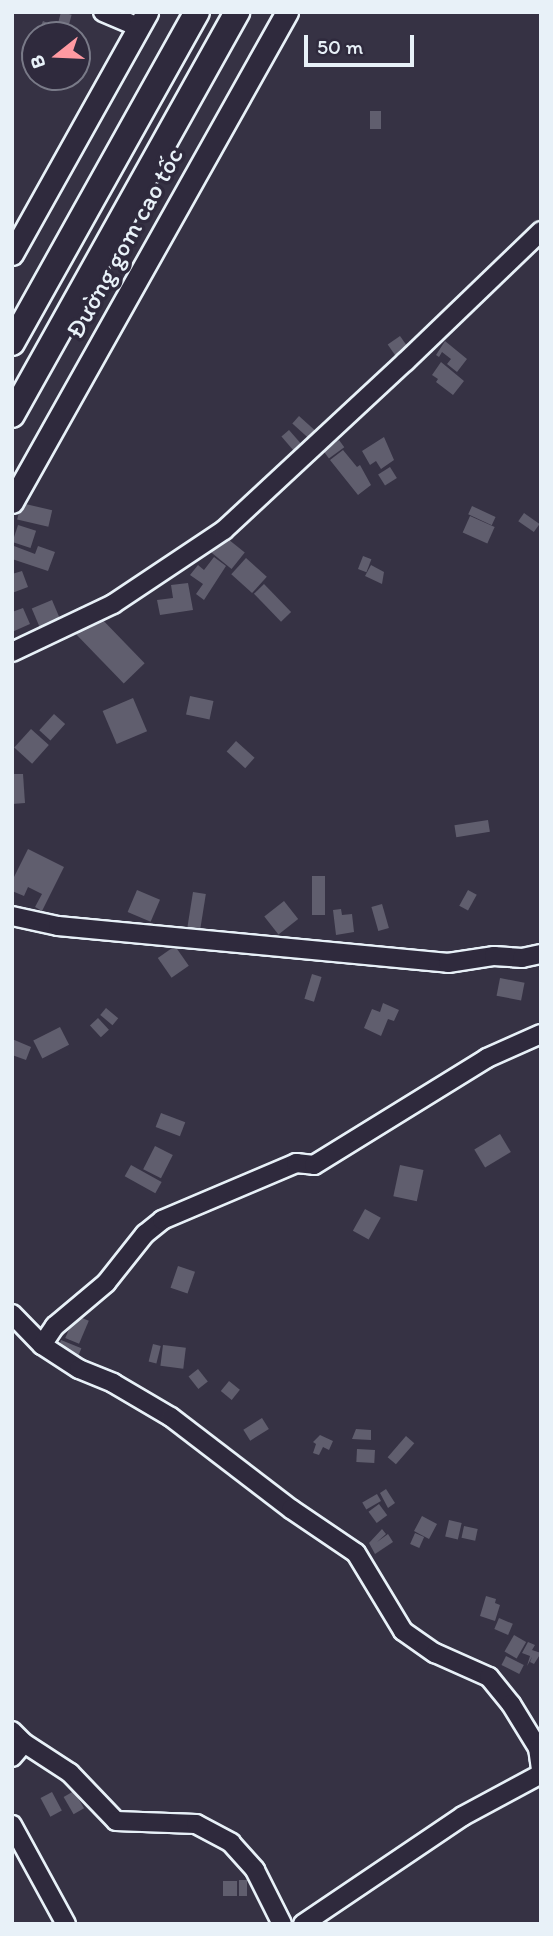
<!DOCTYPE html>
<meta charset="utf-8">
<style>
body{margin:0}
#map{position:relative;width:553px;height:1936px;overflow:hidden;background:#363244;font-family:Itim,sans-serif}
div>[style]{position:absolute}
.building>*{inset:0;background:#605e6e;transform-origin:0 0}
.roads{filter:drop-shadow(2px 0 #e8f1f8) drop-shadow(-2px 0 #e8f1f8) drop-shadow(0 2px #e8f1f8) drop-shadow(0 -2px #e8f1f8)}
.minor>*{height:18px;margin:-9px;padding:0 9px;transform-origin:9px;border-radius:9px;background:#2f2a3d}
.major>*{height:21px;margin:-10.5px;padding:0 10.5px;transform-origin:10.5px;border-radius:10.5px;background:#2f2a3d}
.highway>*{height:24px;margin:-12px;padding:0 12px;transform-origin:12px;border-radius:12px;background:#2f2a3d}
span{translate:-50% -50%;white-space:nowrap;text-align:center;line-height:1.15;-webkit-text-stroke:7px #2f2a3d;paint-order:stroke}
.street-label{font-size:26px;color:#e8f1f8}
.frame{position:absolute;inset:0;border:14px solid #e8f1f8;pointer-events:none}
.north{position:absolute;left:21px;top:21px;width:70px;height:70px;box-sizing:border-box;background:#2f2a3d;border:2px solid #797a88;border-radius:50%;rotate:252deg;font-size:19px;font-weight:700;line-height:28px;text-align:center;color:#e8f1f8}
.north::after{content:'';display:block;margin:auto;width:24px;height:32px;background:#ff9aa2;clip-path:polygon(50% 0,100% 100%,50% 72%,0 100%)}
.scale{position:absolute;left:304px;top:35px;width:110px;height:32px;box-sizing:border-box;border:4px solid #e8f1f8;border-top:0;padding-left:9px;font-size:21px;line-height:24px;white-space:nowrap;color:#e8f1f8;-webkit-text-stroke:5px #2f2a3d;paint-order:stroke}
</style>
<div id="map">
<div class="building">
<div style="left:61px;top:12px;width:11px;height:17px;rotate:15deg"></div>
<div style="clip-path:polygon(43px 21px,52px 25px,48px 35px,37px 35px)"></div>
<div style="left:370px;top:111px;width:11px;height:18px"></div>
<div style="left:400px;top:336px;width:16px;height:15px;rotate:55deg"></div>
<div style="clip-path:polygon(445px 341px,467px 359px,457px 372px,447px 364px,451px 359px,442px 352px,439px 357px,436px 355px)"></div>
<div style="clip-path:polygon(441px 362px,464px 381px,453px 395px,436px 382px,438px 379px,432px 375px)"></div>
<div style="left:299px;top:416px;width:28px;height:10px;rotate:42deg"></div>
<div style="left:289px;top:430px;width:23px;height:10px;rotate:49deg"></div>
<div style="clip-path:polygon(384px 437px,394px 460px,381px 469px,376px 461px,370px 465px,362px 451px)"></div>
<div style="left:339px;top:440px;width:9px;height:19px;rotate:54deg"></div>
<div style="clip-path:polygon(343px 450px,357px 467px,360px 465px,371px 485px,358px 495px,330px 460px)"></div>
<div style="left:390px;top:467px;width:13px;height:14px;rotate:58deg"></div>
<div style="left:21px;top:503px;width:32px;height:17px;rotate:13deg"></div>
<div style="left:472px;top:506px;width:26px;height:9px;rotate:25deg"></div>
<div style="left:524px;top:513px;width:19px;height:10px;rotate:35deg"></div>
<div style="left:470px;top:516px;width:27px;height:18px;rotate:24deg"></div>
<div style="left:18px;top:525px;width:19px;height:18px;rotate:18deg"></div>
<div style="left:223px;top:535px;width:28px;height:21px;rotate:39deg"></div>
<div style="clip-path:polygon(14px 546px,35px 554px,38px 546px,55px 552px,48px 571px,12px 559px)"></div>
<div style="left:363px;top:556px;width:9px;height:14px;rotate:21deg"></div>
<div style="clip-path:polygon(214px 557px,226px 566px,204px 600px,196px 594px,203px 584px,190px 575px,198px 565px,204px 570px)"></div>
<div style="left:246px;top:558px;width:28px;height:22px;rotate:42deg"></div>
<div style="clip-path:polygon(371px 565px,384px 572px,382px 584px,365px 576px)"></div>
<div style="clip-path:polygon(22px 571px,28px 587px,12px 593px,12px 574px)"></div>
<div style="clip-path:polygon(188px 583px,193px 610px,160px 615px,157px 600px,173px 598px,171px 585px)"></div>
<div style="left:264px;top:584px;width:39px;height:14px;rotate:46deg"></div>
<div style="left:52px;top:600px;width:25px;height:22px;rotate:67deg"></div>
<div style="clip-path:polygon(23px 608px,30px 624px,12px 632px,12px 612px)"></div>
<div style="left:96px;top:613px;width:70px;height:29px;rotate:46deg"></div>
<div style="left:190px;top:696px;width:24px;height:19px;rotate:12deg"></div>
<div style="left:133px;top:698px;width:36px;height:33px;rotate:67deg"></div>
<div style="left:54px;top:714px;width:15px;height:22px;rotate:42deg"></div>
<div style="left:31px;top:729px;width:24px;height:25px;rotate:42deg"></div>
<div style="left:236px;top:741px;width:25px;height:14px;rotate:42deg"></div>
<div style="clip-path:polygon(12px 774px,23px 774px,25px 803px,12px 804px)"></div>
<div style="left:488px;top:820px;width:12px;height:34px;rotate:81deg"></div>
<div style="clip-path:polygon(28px 849px,64px 867px,42px 911px,35px 907px,42px 894px,28px 887px,24px 896px,12px 891px,12px 881px)"></div>
<div style="left:312px;top:876px;width:13px;height:39px"></div>
<div style="left:137px;top:890px;width:25px;height:24px;rotate:23deg"></div>
<div style="left:468px;top:890px;width:10px;height:18px;rotate:29deg"></div>
<div style="left:193px;top:892px;width:13px;height:36px;rotate:9deg"></div>
<div style="left:284px;top:901px;width:23px;height:25px;rotate:52deg"></div>
<div style="left:382px;top:904px;width:25px;height:11px;rotate:74deg"></div>
<div style="clip-path:polygon(341px 909px,342px 915px,352px 914px,354px 932px,336px 935px,333px 910px)"></div>
<div style="left:175px;top:946px;width:24px;height:21px;rotate:55deg"></div>
<div style="left:312px;top:974px;width:10px;height:26px;rotate:17deg"></div>
<div style="left:500px;top:978px;width:25px;height:18px;rotate:11deg"></div>
<div style="clip-path:polygon(383px 1003px,399px 1010px,394px 1021px,388px 1019px,381px 1036px,364px 1028px,372px 1009px,380px 1012px)"></div>
<div style="left:106px;top:1008px;width:16px;height:9px;rotate:40deg"></div>
<div style="left:98px;top:1018px;width:16px;height:11px;rotate:47deg"></div>
<div style="left:60px;top:1027px;width:20px;height:30px;rotate:63deg"></div>
<div style="clip-path:polygon(12px 1039px,31px 1047px,26px 1060px,12px 1055px)"></div>
<div style="left:161px;top:1113px;width:26px;height:15px;rotate:21deg"></div>
<div style="left:500px;top:1134px;width:21px;height:30px;rotate:59deg"></div>
<div style="left:155px;top:1146px;width:20px;height:26px;rotate:27deg"></div>
<div style="left:131px;top:1165px;width:35px;height:13px;rotate:29deg"></div>
<div style="left:400px;top:1165px;width:24px;height:32px;rotate:12deg"></div>
<div style="left:365px;top:1209px;width:18px;height:25px;rotate:29deg"></div>
<div style="left:178px;top:1266px;width:18px;height:23px;rotate:19deg"></div>
<div style="left:75px;top:1315px;width:15px;height:25px;rotate:23deg"></div>
<div style="left:61px;top:1340px;width:22px;height:12px;rotate:22deg"></div>
<div style="left:153px;top:1344px;width:8px;height:18px;rotate:14deg"></div>
<div style="left:163px;top:1345px;width:23px;height:21px;rotate:7deg"></div>
<div style="left:198px;top:1369px;width:16px;height:12px;rotate:52deg"></div>
<div style="left:229px;top:1381px;width:14px;height:13px;rotate:39deg"></div>
<div style="left:262px;top:1418px;width:13px;height:22px;rotate:58deg"></div>
<div style="clip-path:polygon(356px 1429px,371px 1430px,371px 1440px,352px 1439px)"></div>
<div style="clip-path:polygon(320px 1435px,333px 1441px,329px 1450px,323px 1447px,319px 1455px,313px 1453px,316px 1444px,313px 1442px)"></div>
<div style="left:406px;top:1436px;width:11px;height:28px;rotate:41deg"></div>
<div style="left:357px;top:1449px;width:18px;height:13px;rotate:3deg"></div>
<div style="clip-path:polygon(386px 1489px,395px 1503px,388px 1508px,380px 1493px)"></div>
<div style="left:377px;top:1494px;width:8px;height:17px;rotate:60deg"></div>
<div style="left:379px;top:1504px;width:14px;height:13px;rotate:54deg"></div>
<div style="left:422px;top:1516px;width:17px;height:17px;rotate:28deg"></div>
<div style="left:449px;top:1520px;width:13px;height:17px;rotate:13deg"></div>
<div style="left:464px;top:1526px;width:14px;height:12px;rotate:12deg"></div>
<div style="clip-path:polygon(382px 1529px,386px 1534px,377px 1542px,388px 1534px,393px 1542px,375px 1554px,369px 1543px)"></div>
<div style="left:415px;top:1533px;width:10px;height:12px;rotate:24deg"></div>
<div style="clip-path:polygon(486px 1596px,496px 1599px,495px 1603px,500px 1605px,495px 1621px,480px 1616px)"></div>
<div style="left:499px;top:1618px;width:15px;height:12px;rotate:23deg"></div>
<div style="left:514px;top:1635px;width:14px;height:19px;rotate:30deg"></div>
<div style="clip-path:polygon(528px 1642px,535px 1645px,532px 1650px,541px 1653px,534px 1664px,530px 1662px,532px 1657px,527px 1666px,530px 1656px,522px 1653px)"></div>
<div style="left:506px;top:1656px;width:20px;height:10px;rotate:27deg"></div>
<div style="left:74px;top:1791px;width:20px;height:12px;rotate:60deg"></div>
<div style="left:52px;top:1792px;width:21px;height:13px;rotate:62deg"></div>
<div style="left:239px;top:1880px;width:8px;height:16px"></div>
<div style="left:223px;top:1881px;width:14px;height:15px"></div>
</div>
<div class="roads">
<div class="minor">
<div style="left:103px;top:12px;width:39px;rotate:23deg"></div>
<div style="left:12px;top:652px;width:112px;rotate:-25.4deg"></div>
<div style="left:113px;top:604px;width:133px;rotate:-33.7deg"></div>
<div style="left:224px;top:530px;width:247px;rotate:-42.9deg"></div>
<div style="left:405px;top:362px;width:189px;rotate:-43.9deg"></div>
<div style="left:12px;top:916px;width:47px;rotate:12.3deg"></div>
<div style="left:58px;top:926px;width:392px;rotate:5.4deg"></div>
<div style="left:448px;top:963px;width:47px;rotate:-8.7deg"></div>
<div style="left:494px;top:956px;width:28px;rotate:4deg"></div>
<div style="left:522px;top:958px;width:19px;rotate:-12deg"></div>
<div style="left:12px;top:1314px;width:43px;rotate:45.9deg"></div>
<div style="left:42px;top:1345px;width:44px;rotate:33deg"></div>
<div style="left:79px;top:1369px;width:37px;rotate:22deg"></div>
<div style="left:113px;top:1383px;width:67px;rotate:30.4deg"></div>
<div style="left:171px;top:1417px;width:151px;rotate:37.5deg"></div>
<div style="left:291px;top:1509px;width:78px;rotate:34.1deg"></div>
<div style="left:356px;top:1553px;width:91px;rotate:58.9deg"></div>
<div style="left:403px;top:1631px;width:39px;rotate:35deg"></div>
<div style="left:435px;top:1653px;width:59px;rotate:24deg"></div>
<div style="left:489px;top:1677px;width:35px;rotate:51deg"></div>
<div style="left:511px;top:1704px;width:52px;rotate:58.5deg"></div>
<div style="left:538px;top:1748px;width:21px;rotate:82deg"></div>
<div style="left:42px;top:1345px;width:23px;rotate:-56deg"></div>
<div style="left:55px;top:1326px;width:67px;rotate:-40.1deg"></div>
<div style="left:106px;top:1283px;width:63px;rotate:-51.5deg"></div>
<div style="left:145px;top:1234px;width:22px;rotate:-39deg"></div>
<div style="left:162px;top:1220px;width:146px;rotate:-23deg"></div>
<div style="left:296px;top:1163px;width:18px;rotate:6deg"></div>
<div style="left:314px;top:1165px;width:203px;rotate:-31.7deg"></div>
<div style="left:487px;top:1058px;width:59px;rotate:-24deg"></div>
<div style="left:12px;top:1731px;width:17px;rotate:45deg"></div>
<div style="left:24px;top:1743px;width:55px;rotate:33.1deg"></div>
<div style="left:70px;top:1773px;width:66px;rotate:46.2deg"></div>
<div style="left:116px;top:1821px;width:80px;rotate:2.1deg"></div>
<div style="left:196px;top:1824px;width:40px;rotate:28deg"></div>
<div style="left:231px;top:1843px;width:36px;rotate:48deg"></div>
<div style="left:255px;top:1870px;width:60px;rotate:63.4deg"></div>
<div style="left:12px;top:1757px;width:18px;rotate:-49deg"></div>
<div style="left:12px;top:1825px;width:113px;rotate:61.4deg"></div>
<div style="left:303px;top:1924px;width:193px;rotate:-34deg"></div>
<div style="left:463px;top:1816px;width:89px;rotate:-28.3deg"></div>
</div>
<div class="major">
<div style="left:12px;top:254px;width:277px;rotate:-60.8deg"></div>
<div style="left:12px;top:502px;width:562px;rotate:-60.7deg"></div>
</div>
<div class="highway">
<div style="left:12px;top:343px;width:379px;rotate:-60.8deg"></div>
<div style="left:12px;top:415px;width:462px;rotate:-60.8deg"></div>
</div>
</div>
<div class="street-label">
<span style="left:125px;top:243px;rotate:-61deg">Đường gom cao tốc</span>
</div>
<div class="frame"></div>
<div class="north">B</div>
<div class="scale">50 m</div>
</div>
